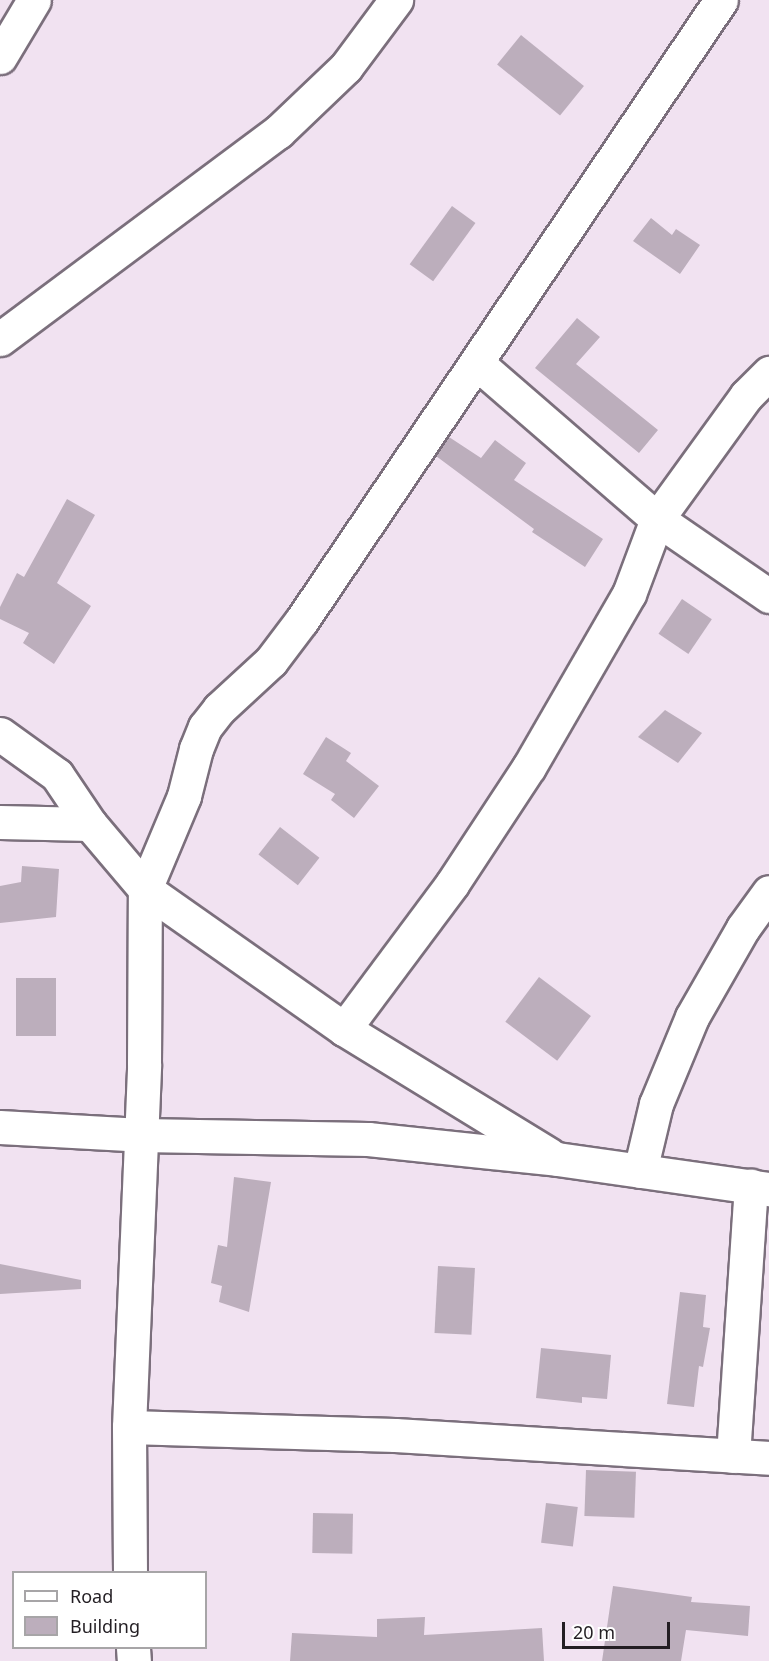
<!DOCTYPE html>
<style>
body{margin:0}
#map{position:relative;width:769px;height:1661px;overflow:hidden;background:#f1e2f1;font-family:"Noto Sans",sans-serif}
div>[style]{position:absolute}
.building>*{inset:0;background:#bcaebc;transform-origin:0 0}
.roads{filter:drop-shadow(2px 0 #7b6f7c) drop-shadow(-2px 0 #7b6f7c) drop-shadow(0 2px #7b6f7c) drop-shadow(0 -2px #7b6f7c)}
.minor>*{height:33px;margin:-16.5px;padding:0 16.5px;transform-origin:16.5px;border-radius:16.5px;background:#fff}
span{translate:-50% -50%;white-space:nowrap;text-align:center;line-height:1.15;-webkit-text-stroke:4.5px #fff;paint-order:stroke}
.legend{position:absolute;left:12px;top:1571px;width:195px;height:78px;box-sizing:border-box;background:#fff;border:2px solid #a7a5a7;margin:0;padding:8px 10px;list-style:none;font-size:18px;color:#231e23}
.legend li{display:flex;align-items:center;gap:12px;height:30px}
.legend b{width:30px;border:2px solid #a7a5a7}
.scale{position:absolute;left:562px;top:1622px;width:108px;height:27px;box-sizing:border-box;border:3px solid #231e23;border-top:0;padding-left:8px;font-size:18px;line-height:21px;white-space:nowrap;color:#231e23;-webkit-text-stroke:4px #fff;paint-order:stroke}
</style>
<div id="map">
<div class="building">
<div style="left:521px;top:35px;width:81px;height:38px;rotate:39deg"></div>
<div style="left:452px;top:206px;width:29px;height:72px;rotate:36deg"></div>
<div style="clip-path:polygon(651px 218px,672px 235px,676px 229px,700px 245px,680px 274px,633px 241px)"></div>
<div style="clip-path:polygon(577px 318px,600px 337px,576px 364px,658px 430px,639px 453px,535px 368px)"></div>
<div style="clip-path:polygon(449px 437px,481px 458px,495px 440px,526px 463px,514px 480px,603px 539px,585px 567px,532px 532px,534px 529px,436px 456px)"></div>
<div style="clip-path:polygon(67px 499px,95px 515px,57px 583px,91px 606px,54px 664px,23px 643px,29px 633px,0 619px,0 607px,17px 573px,24px 577px)"></div>
<div style="left:682px;top:599px;width:36px;height:42px;rotate:34deg"></div>
<div style="clip-path:polygon(665px 710px,702px 733px,678px 763px,638px 737px)"></div>
<div style="clip-path:polygon(326px 737px,351px 753px,346px 761px,379px 786px,354px 818px,331px 800px,335px 794px,303px 774px)"></div>
<div style="left:280px;top:827px;width:50px;height:35px;rotate:38deg"></div>
<div style="clip-path:polygon(22px 866px,59px 869px,56px 917px,0 923px,0 886px,21px 882px)"></div>
<div style="left:539px;top:977px;width:65px;height:56px;rotate:37deg"></div>
<div style="left:16px;top:978px;width:40px;height:58px"></div>
<div style="clip-path:polygon(234px 1177px,271px 1182px,249px 1312px,219px 1302px,222px 1286px,211px 1283px,218px 1245px,227px 1247px)"></div>
<div style="clip-path:polygon(0 1264px,81px 1280px,81px 1289px,0 1294px)"></div>
<div style="left:438px;top:1266px;width:37px;height:67px;rotate:3deg"></div>
<div style="clip-path:polygon(680px 1292px,706px 1295px,703px 1327px,710px 1328px,703px 1367px,699px 1366px,694px 1407px,667px 1404px)"></div>
<div style="clip-path:polygon(541px 1348px,611px 1355px,607px 1399px,582px 1397px,582px 1403px,536px 1398px)"></div>
<div style="left:586px;top:1470px;width:50px;height:46px;rotate:2deg"></div>
<div style="left:546px;top:1503px;width:32px;height:40px;rotate:7deg"></div>
<div style="left:313px;top:1513px;width:40px;height:40px;rotate:1deg"></div>
<div style="clip-path:polygon(613px 1586px,692px 1597px,691px 1602px,750px 1606px,748px 1636px,686px 1630px,681px 1661px,602px 1661px)"></div>
<div style="clip-path:polygon(425px 1617px,424px 1635px,542px 1628px,544px 1661px,290px 1661px,292px 1633px,377px 1637px,377px 1619px)"></div>
</div>
<div class="roads">
<div class="minor">
<div style="left:0;top:57px;width:66px;rotate:-59.2deg"></div>
<div style="left:0;top:339px;width:347px;rotate:-36.7deg"></div>
<div style="left:278px;top:132px;width:94px;rotate:-43.7deg"></div>
<div style="left:346px;top:67px;width:84px;rotate:-53.3deg"></div>
<div style="left:478px;top:364px;width:237px;rotate:40.9deg"></div>
<div style="left:657px;top:519px;width:136px;rotate:34.5deg"></div>
<div style="left:0;top:734px;width:70px;rotate:35.7deg"></div>
<div style="left:57px;top:775px;width:59px;rotate:56deg"></div>
<div style="left:90px;top:824px;width:85px;rotate:49.8deg"></div>
<div style="left:145px;top:889px;width:243px;rotate:35.1deg"></div>
<div style="left:344px;top:1029px;width:241px;rotate:31.5deg"></div>
<div style="left:0;top:822px;width:90px;rotate:1.3deg"></div>
<div style="left:344px;top:1029px;width:181px;rotate:-53.3deg"></div>
<div style="left:452px;top:884px;width:140px;rotate:-56.7deg"></div>
<div style="left:529px;top:767px;width:200px;rotate:-60deg"></div>
<div style="left:629px;top:594px;width:80px;rotate:-69.5deg"></div>
<div style="left:657px;top:519px;width:152px;rotate:-54.1deg"></div>
<div style="left:746px;top:396px;width:33px;rotate:-45deg"></div>
<div style="left:0;top:1127px;width:141px;rotate:3.2deg"></div>
<div style="left:141px;top:1135px;width:227px;rotate:1deg"></div>
<div style="left:368px;top:1139px;width:190px;rotate:6deg"></div>
<div style="left:557px;top:1159px;width:214px;rotate:8.1deg"></div>
<div style="left:640px;top:1171px;width:69px;rotate:-76.6deg"></div>
<div style="left:656px;top:1104px;width:94px;rotate:-67.5deg"></div>
<div style="left:692px;top:1017px;width:103px;rotate:-60.2deg"></div>
<div style="left:743px;top:928px;width:44px;rotate:-54.2deg"></div>
<div style="left:129px;top:1427px;width:266px;rotate:1.7deg"></div>
<div style="left:395px;top:1435px;width:375px;rotate:3.5deg"></div>
<div style="left:733px;top:1456px;width:271px;rotate:-86.2deg"></div>
<div style="left:130px;top:1572px;width:145px;rotate:-90.4deg"></div>
<div style="left:129px;top:1427px;width:363px;rotate:-87.6deg"></div>
<div style="left:144px;top:1064px;width:175px;rotate:-89.7deg"></div>
<div style="left:145px;top:889px;width:101px;rotate:-67.2deg"></div>
<div style="left:184px;top:796px;width:49px;rotate:-75.7deg"></div>
<div style="left:196px;top:749px;width:24px;rotate:-68deg"></div>
<div style="left:205px;top:727px;width:23px;rotate:-52deg"></div>
<div style="left:219px;top:709px;width:71px;rotate:-42.7deg"></div>
<div style="left:271px;top:661px;width:51px;rotate:-52.9deg"></div>
<div style="left:302px;top:620px;width:748px;rotate:-55.95deg"></div>
<div style="left:133px;top:1648px;width:13px;rotate:86deg"></div>
</div>
</div>
<ul class="legend">
<li><b style="height:8px;background:#fff"></b>Road</li>
<li><b style="height:16px;background:#bcaebc"></b>Building</li>
</ul>
<div class="scale">20 m</div>
</div>
